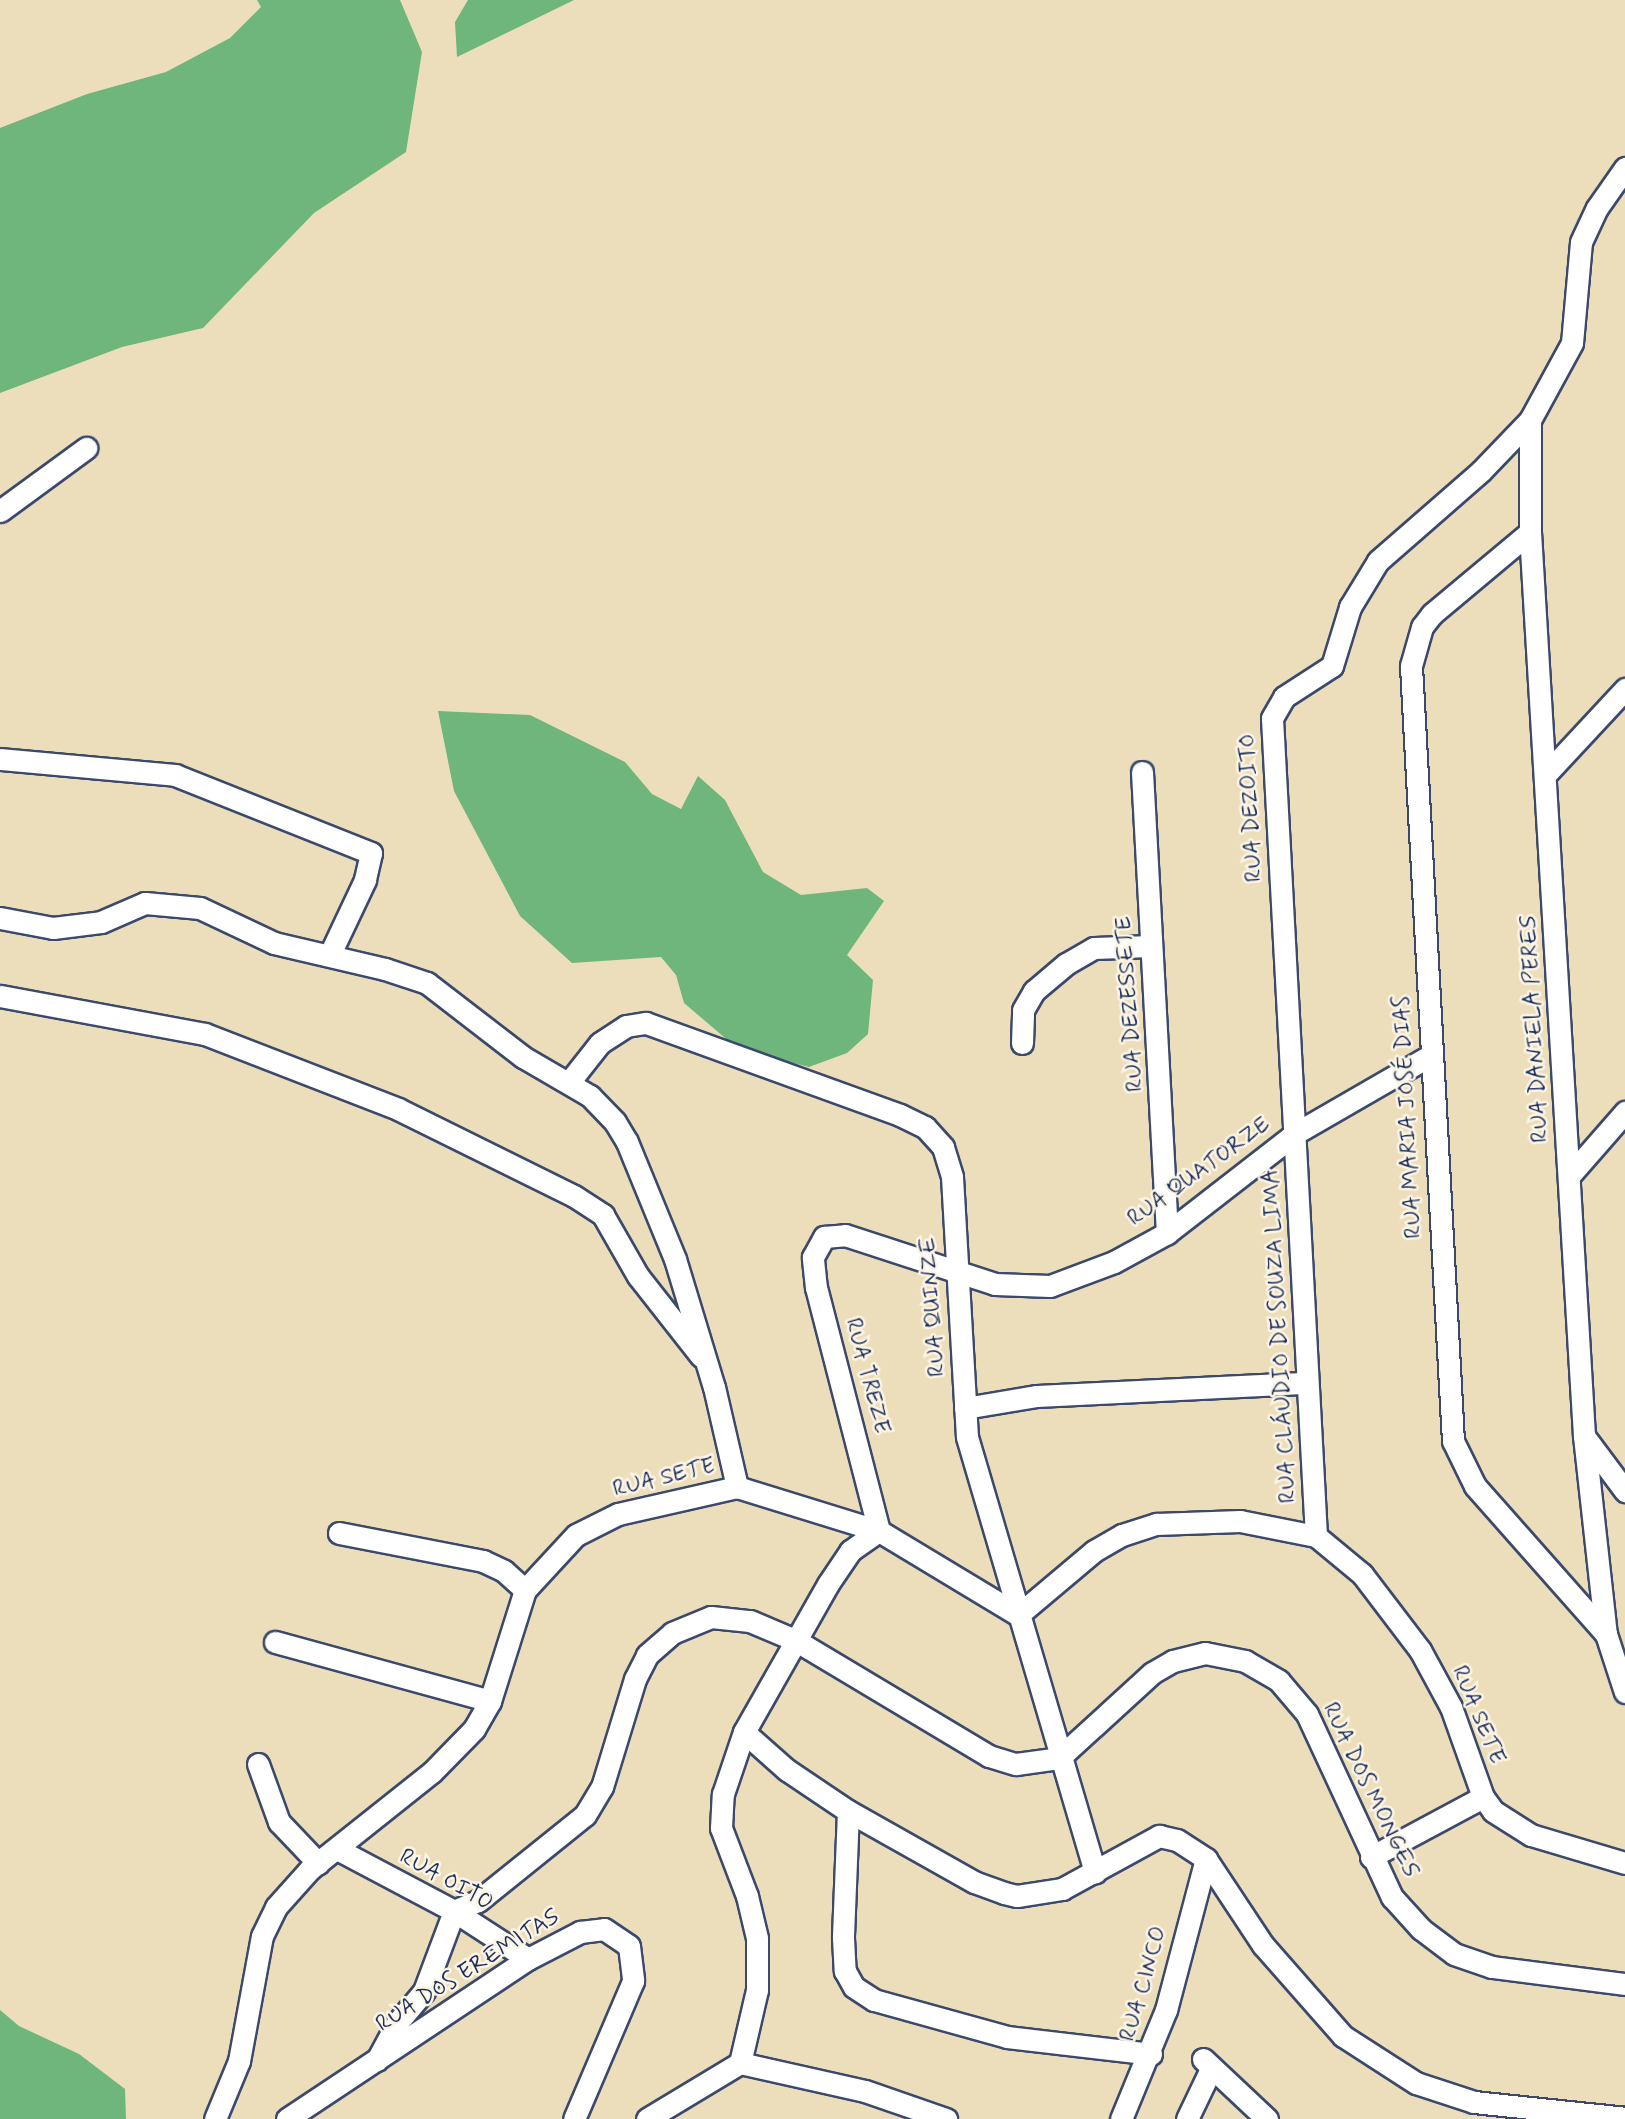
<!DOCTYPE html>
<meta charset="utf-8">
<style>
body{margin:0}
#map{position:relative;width:1625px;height:2119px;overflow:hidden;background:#eddebb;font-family:Mynerve,sans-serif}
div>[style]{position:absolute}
.forest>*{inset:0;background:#6eb67c}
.roads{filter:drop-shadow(2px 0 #3a496c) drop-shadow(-2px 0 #3a496c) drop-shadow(0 2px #3a496c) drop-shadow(0 -2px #3a496c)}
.minor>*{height:21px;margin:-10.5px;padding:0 10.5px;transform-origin:10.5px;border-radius:10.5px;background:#fff}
span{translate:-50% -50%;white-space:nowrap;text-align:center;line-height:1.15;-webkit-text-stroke:5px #fcf5e5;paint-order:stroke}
.street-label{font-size:23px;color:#1b2f5e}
</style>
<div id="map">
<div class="forest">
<div style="clip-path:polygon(257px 0,400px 0,422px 52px,406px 152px,314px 213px,203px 328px,122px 347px,0 393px,0 128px,87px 94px,166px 72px,230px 38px,261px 7px)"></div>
<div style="clip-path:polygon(468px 0,574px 0,457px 57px,455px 22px)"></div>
<div style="clip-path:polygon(438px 711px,530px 715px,625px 762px,652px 794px,681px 809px,698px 776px,725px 800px,763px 872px,801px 895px,867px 888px,884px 901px,847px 955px,873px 980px,868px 1034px,847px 1053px,809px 1067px,738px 1049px,684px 1003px,676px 975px,661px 957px,572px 963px,520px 916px,454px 791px)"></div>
<div style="clip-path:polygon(0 2010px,19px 2026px,79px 2054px,125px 2089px,126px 2119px,0 2119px)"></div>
</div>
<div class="roads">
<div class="minor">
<div style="left:1530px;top:420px;width:112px;rotate:90deg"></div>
<div style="left:1530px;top:532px;width:906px;rotate:86.58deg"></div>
<div style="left:1584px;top:1436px;width:199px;rotate:83.7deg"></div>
<div style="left:0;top:511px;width:107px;rotate:-36.2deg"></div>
<div style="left:1530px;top:532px;width:128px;rotate:140.1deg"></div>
<div style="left:1432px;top:614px;width:16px;rotate:128deg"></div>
<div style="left:1422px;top:627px;width:41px;rotate:105.8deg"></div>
<div style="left:1411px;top:666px;width:776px;rotate:86.9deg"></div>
<div style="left:1453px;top:1441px;width:50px;rotate:63.9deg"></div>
<div style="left:1475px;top:1486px;width:198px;rotate:48.5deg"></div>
<div style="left:1606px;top:1634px;width:61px;rotate:71.9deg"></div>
<div style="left:0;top:759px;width:176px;rotate:5.2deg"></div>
<div style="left:175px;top:775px;width:211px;rotate:21.7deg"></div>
<div style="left:371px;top:853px;width:28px;rotate:103deg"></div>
<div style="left:365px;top:880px;width:82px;rotate:115.3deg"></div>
<div style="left:1142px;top:772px;width:462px;rotate:86.9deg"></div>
<div style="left:1547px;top:773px;width:115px;rotate:-47.1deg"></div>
<div style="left:0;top:918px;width:54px;rotate:10.7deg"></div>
<div style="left:53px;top:928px;width:48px;rotate:-7.1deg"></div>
<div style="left:101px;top:922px;width:48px;rotate:-23.4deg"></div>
<div style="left:145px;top:903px;width:55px;rotate:5.2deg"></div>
<div style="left:200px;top:908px;width:82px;rotate:25.3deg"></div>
<div style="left:274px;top:943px;width:114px;rotate:13.2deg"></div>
<div style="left:385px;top:969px;width:44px;rotate:18.4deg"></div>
<div style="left:427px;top:983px;width:121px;rotate:37.6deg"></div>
<div style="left:523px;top:1057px;width:78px;rotate:30.2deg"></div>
<div style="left:590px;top:1096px;width:36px;rotate:46deg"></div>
<div style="left:615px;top:1122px;width:23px;rotate:59deg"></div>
<div style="left:627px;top:1142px;width:126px;rotate:67.7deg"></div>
<div style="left:675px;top:1259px;width:134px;rotate:73.1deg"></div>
<div style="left:714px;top:1387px;width:103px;rotate:77deg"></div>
<div style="left:0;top:996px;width:208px;rotate:10.5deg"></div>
<div style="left:205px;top:1034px;width:207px;rotate:21.2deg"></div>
<div style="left:398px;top:1109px;width:196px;rotate:26.3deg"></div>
<div style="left:574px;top:1196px;width:35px;rotate:33deg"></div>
<div style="left:603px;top:1215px;width:70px;rotate:60.2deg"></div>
<div style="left:638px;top:1276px;width:102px;rotate:51.8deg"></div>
<div style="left:1022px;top:1043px;width:33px;rotate:-88deg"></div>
<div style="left:1023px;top:1010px;width:22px;rotate:-60deg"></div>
<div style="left:1034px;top:991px;width:42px;rotate:-40.2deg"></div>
<div style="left:1066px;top:964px;width:32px;rotate:-30deg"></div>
<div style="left:1094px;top:948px;width:57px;rotate:-2deg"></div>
<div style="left:570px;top:1081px;width:48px;rotate:-51.7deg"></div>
<div style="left:600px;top:1043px;width:31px;rotate:-33deg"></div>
<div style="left:626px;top:1026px;width:20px;rotate:-9deg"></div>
<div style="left:646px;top:1023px;width:270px;rotate:19.9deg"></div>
<div style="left:900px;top:1115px;width:28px;rotate:26deg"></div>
<div style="left:925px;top:1127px;width:27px;rotate:48deg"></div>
<div style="left:943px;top:1147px;width:31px;rotate:73deg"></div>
<div style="left:952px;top:1177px;width:260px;rotate:86.7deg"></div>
<div style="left:967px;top:1437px;width:454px;rotate:73.6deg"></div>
<div style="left:1570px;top:1175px;width:84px;rotate:-48.9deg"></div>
<div style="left:965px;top:1408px;width:73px;rotate:-9.5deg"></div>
<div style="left:1037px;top:1396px;width:270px;rotate:-2.8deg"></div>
<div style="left:1584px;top:1436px;width:69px;rotate:53.3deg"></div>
<div style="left:879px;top:1531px;width:251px;rotate:-104.5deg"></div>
<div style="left:816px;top:1288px;width:31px;rotate:-96deg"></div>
<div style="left:813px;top:1257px;width:23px;rotate:-61deg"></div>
<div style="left:824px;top:1237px;width:21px;rotate:-5deg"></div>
<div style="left:845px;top:1235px;width:158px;rotate:18.1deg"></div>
<div style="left:995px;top:1284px;width:55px;rotate:2.1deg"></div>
<div style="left:1050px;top:1286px;width:68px;rotate:-20.6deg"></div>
<div style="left:1114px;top:1262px;width:60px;rotate:-28.7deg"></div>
<div style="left:1167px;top:1233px;width:163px;rotate:-37.8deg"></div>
<div style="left:1296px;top:1133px;width:156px;rotate:-30deg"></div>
<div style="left:339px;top:1533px;width:147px;rotate:11deg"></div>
<div style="left:483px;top:1561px;width:23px;rotate:25deg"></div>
<div style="left:504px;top:1571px;width:28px;rotate:42deg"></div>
<div style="left:1316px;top:1536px;width:819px;rotate:-93.08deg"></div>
<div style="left:1272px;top:718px;width:24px;rotate:-60deg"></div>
<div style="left:1284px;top:697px;width:57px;rotate:-32.9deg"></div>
<div style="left:1332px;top:666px;width:62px;rotate:-73deg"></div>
<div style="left:1350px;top:607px;width:54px;rotate:-58.7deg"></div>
<div style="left:1378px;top:561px;width:137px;rotate:-41.1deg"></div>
<div style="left:1481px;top:471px;width:71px;rotate:-46.1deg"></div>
<div style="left:1530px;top:420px;width:88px;rotate:-61.4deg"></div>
<div style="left:1572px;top:343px;width:101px;rotate:-84.9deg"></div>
<div style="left:1581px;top:242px;width:38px;rotate:-65deg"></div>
<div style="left:1597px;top:208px;width:49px;rotate:-55deg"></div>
<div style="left:1018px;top:1615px;width:99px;rotate:-40.1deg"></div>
<div style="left:1094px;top:1551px;width:32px;rotate:-30deg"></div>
<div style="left:1122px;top:1535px;width:36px;rotate:-18deg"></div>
<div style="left:1156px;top:1524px;width:84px;rotate:-2deg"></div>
<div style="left:1240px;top:1521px;width:77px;rotate:11.2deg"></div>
<div style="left:1316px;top:1536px;width:60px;rotate:39.6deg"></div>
<div style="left:1362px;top:1574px;width:96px;rotate:52.7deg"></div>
<div style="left:1420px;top:1650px;width:65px;rotate:61.5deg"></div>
<div style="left:1451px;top:1707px;width:96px;rotate:70.4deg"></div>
<div style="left:1483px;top:1797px;width:17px;rotate:54deg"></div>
<div style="left:1493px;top:1811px;width:45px;rotate:32.3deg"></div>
<div style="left:1531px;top:1835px;width:98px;rotate:16.6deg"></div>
<div style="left:275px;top:1642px;width:223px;rotate:15.3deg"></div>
<div style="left:744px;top:1732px;width:57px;rotate:41.5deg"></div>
<div style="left:787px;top:1770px;width:73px;rotate:33.9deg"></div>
<div style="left:848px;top:1811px;width:145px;rotate:29.4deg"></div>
<div style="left:974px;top:1882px;width:32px;rotate:20deg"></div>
<div style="left:1004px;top:1893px;width:13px;rotate:13deg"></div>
<div style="left:1017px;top:1896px;width:46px;rotate:-8.8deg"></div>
<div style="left:1062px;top:1889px;width:111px;rotate:-28.7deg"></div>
<div style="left:1159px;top:1836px;width:18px;rotate:13deg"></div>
<div style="left:1177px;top:1840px;width:35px;rotate:33deg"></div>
<div style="left:1206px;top:1859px;width:103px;rotate:56.5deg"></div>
<div style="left:1263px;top:1945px;width:121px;rotate:48.7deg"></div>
<div style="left:1343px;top:2036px;width:87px;rotate:32.8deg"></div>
<div style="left:1416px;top:2083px;width:61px;rotate:18.1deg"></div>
<div style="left:1474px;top:2102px;width:152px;rotate:6deg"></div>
<div style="left:258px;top:1764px;width:62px;rotate:70.1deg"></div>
<div style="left:279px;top:1822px;width:57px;rotate:46.4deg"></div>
<div style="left:848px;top:1811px;width:127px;rotate:92.3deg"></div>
<div style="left:843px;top:1938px;width:33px;rotate:87deg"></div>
<div style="left:845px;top:1971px;width:18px;rotate:61deg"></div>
<div style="left:854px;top:1987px;width:24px;rotate:33deg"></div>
<div style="left:874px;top:2000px;width:138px;rotate:15.5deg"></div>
<div style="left:1007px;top:2037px;width:145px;rotate:6.7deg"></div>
<div style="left:337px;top:1849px;width:132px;rotate:27.9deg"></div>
<div style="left:454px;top:1911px;width:88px;rotate:33deg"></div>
<div style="left:1371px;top:1857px;width:127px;rotate:-28.2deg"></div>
<div style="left:1203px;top:2059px;width:88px;rotate:43.2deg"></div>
<div style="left:377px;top:2060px;width:42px;rotate:-61.6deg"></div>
<div style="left:397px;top:2023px;width:42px;rotate:-49.8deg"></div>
<div style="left:424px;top:1991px;width:85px;rotate:-69.4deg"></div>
<div style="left:454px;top:1911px;width:26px;rotate:-23deg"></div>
<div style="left:478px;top:1901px;width:137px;rotate:-38.8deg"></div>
<div style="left:585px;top:1815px;width:33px;rotate:-59deg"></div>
<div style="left:602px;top:1787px;width:113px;rotate:-73deg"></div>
<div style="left:635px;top:1679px;width:27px;rotate:-63deg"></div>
<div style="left:647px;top:1655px;width:33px;rotate:-41deg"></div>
<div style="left:672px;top:1633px;width:42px;rotate:-22.3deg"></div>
<div style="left:711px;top:1617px;width:39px;rotate:6deg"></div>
<div style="left:750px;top:1621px;width:49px;rotate:22.9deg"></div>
<div style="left:795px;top:1640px;width:226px;rotate:30.9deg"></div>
<div style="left:989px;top:1756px;width:28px;rotate:17deg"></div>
<div style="left:1016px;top:1764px;width:43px;rotate:-7.9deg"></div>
<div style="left:1059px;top:1758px;width:126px;rotate:-42.4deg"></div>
<div style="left:1152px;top:1673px;width:24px;rotate:-30deg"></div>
<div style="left:1173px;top:1661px;width:33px;rotate:-14deg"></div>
<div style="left:1205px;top:1653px;width:41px;rotate:11.3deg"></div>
<div style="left:1245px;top:1661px;width:39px;rotate:30deg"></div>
<div style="left:1279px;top:1681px;width:43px;rotate:49.7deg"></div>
<div style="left:1307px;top:1714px;width:202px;rotate:65.1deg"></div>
<div style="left:1392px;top:1897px;width:43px;rotate:47.8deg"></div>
<div style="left:1421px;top:1929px;width:41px;rotate:37.1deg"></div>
<div style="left:1454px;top:1954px;width:40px;rotate:18.9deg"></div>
<div style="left:1492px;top:1967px;width:134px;rotate:7.3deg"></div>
<div style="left:740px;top:2063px;width:128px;rotate:12.6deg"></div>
<div style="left:865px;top:2091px;width:86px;rotate:19.1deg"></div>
<div style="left:215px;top:2119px;width:63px;rotate:-67.5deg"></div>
<div style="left:239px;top:2061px;width:127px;rotate:-79.6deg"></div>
<div style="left:262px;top:1936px;width:32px;rotate:-64deg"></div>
<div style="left:276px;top:1907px;width:51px;rotate:-48.2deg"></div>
<div style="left:310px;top:1869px;width:156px;rotate:-38.5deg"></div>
<div style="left:432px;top:1772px;width:60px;rotate:-45.7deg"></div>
<div style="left:474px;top:1729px;width:32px;rotate:-60deg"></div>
<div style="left:490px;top:1701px;width:116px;rotate:-72.5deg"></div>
<div style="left:525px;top:1590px;width:75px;rotate:-47.2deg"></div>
<div style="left:576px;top:1535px;width:47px;rotate:-26.6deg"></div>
<div style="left:618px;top:1514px;width:122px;rotate:-12.8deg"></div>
<div style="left:737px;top:1487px;width:149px;rotate:17.2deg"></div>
<div style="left:879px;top:1531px;width:162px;rotate:31.1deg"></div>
<div style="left:287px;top:2119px;width:289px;rotate:-33.6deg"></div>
<div style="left:528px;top:1959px;width:59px;rotate:-27.4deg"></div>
<div style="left:580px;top:1932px;width:24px;rotate:-7deg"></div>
<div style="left:604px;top:1929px;width:30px;rotate:34deg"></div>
<div style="left:629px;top:1946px;width:35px;rotate:83deg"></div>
<div style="left:633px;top:1981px;width:150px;rotate:113.1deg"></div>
<div style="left:647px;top:2119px;width:109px;rotate:-31.1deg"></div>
<div style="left:740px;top:2063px;width:75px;rotate:-76.9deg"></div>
<div style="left:757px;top:1990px;width:52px;rotate:-90deg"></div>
<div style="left:757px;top:1938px;width:43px;rotate:-103.4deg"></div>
<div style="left:747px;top:1896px;width:73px;rotate:-110.9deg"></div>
<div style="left:721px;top:1828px;width:34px;rotate:-87deg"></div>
<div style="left:723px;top:1794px;width:65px;rotate:-71.3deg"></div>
<div style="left:744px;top:1732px;width:170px;rotate:-60.4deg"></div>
<div style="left:828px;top:1584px;width:40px;rotate:-56deg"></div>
<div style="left:850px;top:1551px;width:35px;rotate:-35deg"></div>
<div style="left:1121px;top:2119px;width:118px;rotate:-67.6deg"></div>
<div style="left:1166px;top:2010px;width:156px;rotate:-75.2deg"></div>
<div style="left:1187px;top:2119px;width:55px;rotate:-64.4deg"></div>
</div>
</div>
<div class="street-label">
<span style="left:1251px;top:808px;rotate:-93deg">RUA DEZOITO</span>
<span style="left:1130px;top:1004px;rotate:-94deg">RUA DEZESSETE</span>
<span style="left:1535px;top:1029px;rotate:-93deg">RUA DANIELA PERES</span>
<span style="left:1408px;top:1117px;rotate:-93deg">RUA MARIA JOSÉ DIAS</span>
<span style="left:1199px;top:1172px;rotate:-36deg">RUA QUATORZE</span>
<span style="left:933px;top:1307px;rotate:-94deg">RUA QUINZE</span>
<span style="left:1280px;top:1336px;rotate:-93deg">RUA CLÁUDIO DE SOUZA LIMA</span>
<span style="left:867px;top:1376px;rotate:75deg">RUA TREZE</span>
<span style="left:664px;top:1478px;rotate:-14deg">RUA SETE</span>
<span style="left:1478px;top:1715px;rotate:67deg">RUA SETE</span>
<span style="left:1370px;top:1790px;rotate:64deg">RUA DOS MONGES</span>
<span style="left:446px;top:1880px;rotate:29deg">RUA OITO</span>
<span style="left:468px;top:1971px;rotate:-32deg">RUA DOS EREMITAS</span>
<span style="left:1144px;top:1984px;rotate:-74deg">RUA CINCO</span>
</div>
</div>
